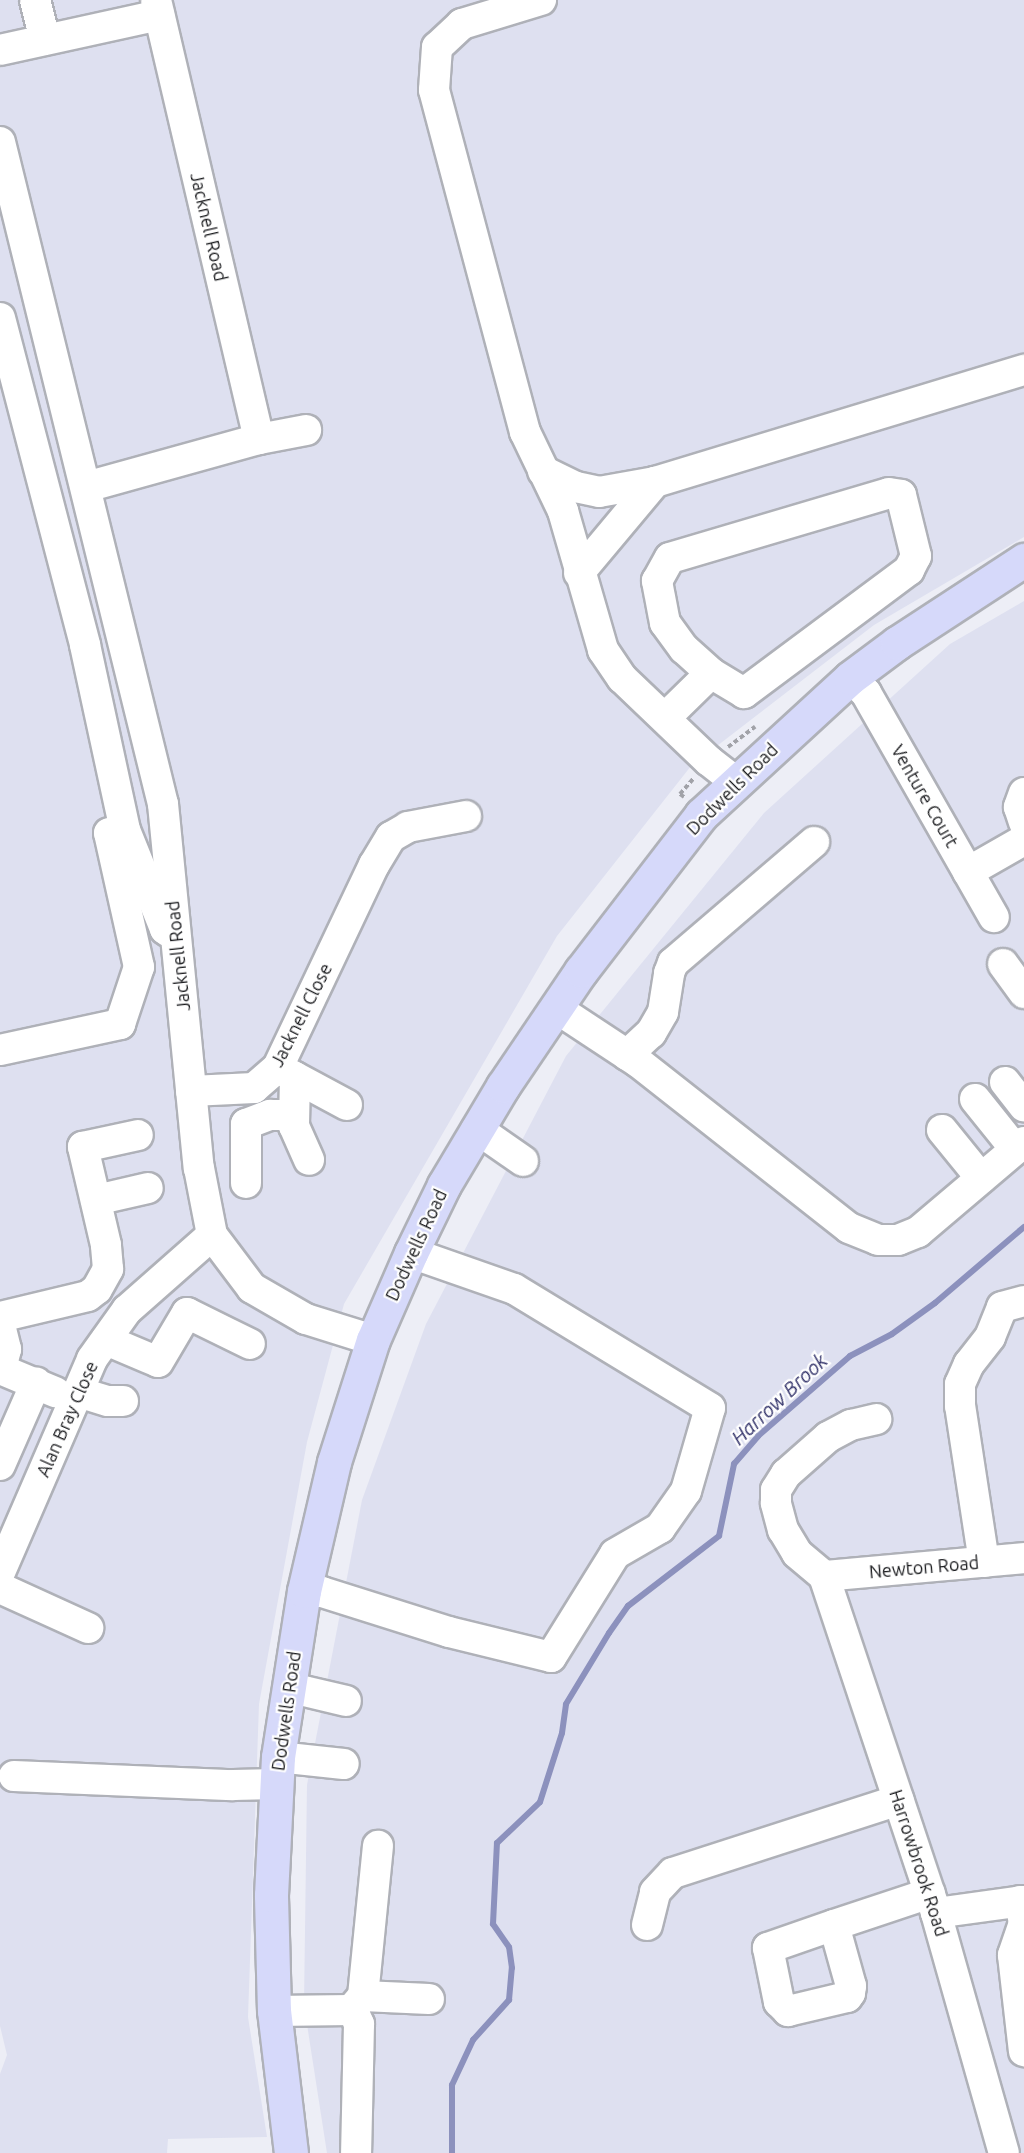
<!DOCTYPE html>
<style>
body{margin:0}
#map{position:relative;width:1024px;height:2153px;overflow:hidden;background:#edeef6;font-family:Ubuntu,sans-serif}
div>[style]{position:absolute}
.built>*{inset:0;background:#dee0f0}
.stream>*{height:6px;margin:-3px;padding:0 3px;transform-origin:3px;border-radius:3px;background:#8c91bd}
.path>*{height:4px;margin-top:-2px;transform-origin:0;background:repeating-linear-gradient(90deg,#a1a2a8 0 4.5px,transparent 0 7.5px)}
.roads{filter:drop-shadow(2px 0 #afb1b8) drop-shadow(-2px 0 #afb1b8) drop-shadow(0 2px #afb1b8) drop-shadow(0 -2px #afb1b8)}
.minor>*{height:30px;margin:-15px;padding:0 15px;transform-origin:15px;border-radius:15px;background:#fff}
.major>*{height:33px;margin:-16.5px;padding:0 16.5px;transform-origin:16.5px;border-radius:16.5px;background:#d6d9fa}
span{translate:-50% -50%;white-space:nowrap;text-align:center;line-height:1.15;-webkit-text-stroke:4.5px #fff;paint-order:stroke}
.street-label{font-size:18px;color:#1a1b1e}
.water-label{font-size:20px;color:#303068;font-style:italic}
</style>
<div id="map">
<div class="built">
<div style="clip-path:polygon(0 0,1024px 0,1024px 537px,874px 625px,691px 766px,557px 936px,344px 1304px,307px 1442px,259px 1704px,248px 2017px,267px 2137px,168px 2139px,167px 2153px,0 2153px,0 2074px,7px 2055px,0 2026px)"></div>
<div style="clip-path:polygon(1024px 601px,1024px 2153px,327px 2153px,304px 2005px,307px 1785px,362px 1500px,426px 1324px,566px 1056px,764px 813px,950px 644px)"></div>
</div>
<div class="stream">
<div style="left:452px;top:2153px;width:68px;rotate:-90deg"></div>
<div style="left:452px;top:2085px;width:50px;rotate:-65deg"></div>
<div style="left:473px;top:2040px;width:54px;rotate:-48deg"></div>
<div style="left:509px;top:2000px;width:32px;rotate:-85deg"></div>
<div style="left:512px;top:1968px;width:21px;rotate:-98deg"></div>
<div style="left:509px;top:1947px;width:28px;rotate:-125deg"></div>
<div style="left:493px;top:1924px;width:81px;rotate:-87.2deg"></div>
<div style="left:497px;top:1843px;width:59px;rotate:-43.6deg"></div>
<div style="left:540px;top:1802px;width:72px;rotate:-72.3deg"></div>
<div style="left:562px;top:1733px;width:29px;rotate:-82deg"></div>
<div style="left:566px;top:1704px;width:83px;rotate:-58.8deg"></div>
<div style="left:609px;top:1633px;width:33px;rotate:-55deg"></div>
<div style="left:628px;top:1606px;width:115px;rotate:-37.6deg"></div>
<div style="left:719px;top:1536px;width:74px;rotate:-78.2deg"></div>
<div style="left:734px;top:1464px;width:37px;rotate:-49deg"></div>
<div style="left:758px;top:1436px;width:122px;rotate:-41deg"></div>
<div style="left:850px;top:1356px;width:47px;rotate:-27.6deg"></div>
<div style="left:892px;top:1334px;width:53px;rotate:-35.8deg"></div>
<div style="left:935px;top:1303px;width:117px;rotate:-40.5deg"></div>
</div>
<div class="path">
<div style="left:728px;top:747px;width:34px;rotate:-37deg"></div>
<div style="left:684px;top:797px;width:5px;rotate:-143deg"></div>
<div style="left:680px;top:794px;width:21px;rotate:-49deg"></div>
</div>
<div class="roads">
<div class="minor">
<div style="left:35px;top:0;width:41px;rotate:76deg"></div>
<div style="left:156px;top:0;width:451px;rotate:76.8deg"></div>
<div style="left:541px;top:0;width:83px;rotate:163.1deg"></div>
<div style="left:462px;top:24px;width:34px;rotate:137deg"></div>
<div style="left:437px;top:47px;width:43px;rotate:94deg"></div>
<div style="left:434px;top:90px;width:354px;rotate:75.1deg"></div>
<div style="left:525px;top:432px;width:88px;rotate:64.3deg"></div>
<div style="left:563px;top:511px;width:145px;rotate:73.9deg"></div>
<div style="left:603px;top:650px;width:34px;rotate:56deg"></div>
<div style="left:622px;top:678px;width:120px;rotate:43.7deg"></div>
<div style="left:709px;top:761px;width:34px;rotate:38deg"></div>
<div style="left:0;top:50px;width:163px;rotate:-12.4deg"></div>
<div style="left:0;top:142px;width:682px;rotate:76.17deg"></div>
<div style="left:163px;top:804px;width:366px;rotate:84.4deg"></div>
<div style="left:199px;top:1168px;width:68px;rotate:79deg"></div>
<div style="left:212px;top:1235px;width:66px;rotate:53deg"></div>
<div style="left:252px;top:1288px;width:62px;rotate:29.9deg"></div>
<div style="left:306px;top:1319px;width:70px;rotate:17.4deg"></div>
<div style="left:0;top:318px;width:338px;rotate:75.4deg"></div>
<div style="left:85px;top:645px;width:189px;rotate:77.8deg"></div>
<div style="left:125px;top:830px;width:107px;rotate:68deg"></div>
<div style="left:165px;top:929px;width:5px;rotate:37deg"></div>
<div style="left:543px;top:471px;width:37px;rotate:26deg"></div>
<div style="left:576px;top:487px;width:24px;rotate:12deg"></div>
<div style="left:599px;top:492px;width:57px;rotate:-10.1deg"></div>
<div style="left:86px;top:487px;width:180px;rotate:-15.5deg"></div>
<div style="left:259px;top:439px;width:48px;rotate:-10.8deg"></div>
<div style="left:889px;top:493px;width:12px;rotate:9deg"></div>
<div style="left:901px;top:495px;width:63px;rotate:76.2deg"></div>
<div style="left:916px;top:556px;width:16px;rotate:117deg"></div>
<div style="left:909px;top:570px;width:206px;rotate:143.3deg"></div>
<div style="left:744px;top:693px;width:39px;rotate:-149deg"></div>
<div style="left:711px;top:673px;width:36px;rotate:-138deg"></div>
<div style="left:684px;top:649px;width:32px;rotate:-126deg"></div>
<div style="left:665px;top:623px;width:43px;rotate:-100.8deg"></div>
<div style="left:657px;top:581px;width:26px;rotate:-61deg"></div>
<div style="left:670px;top:558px;width:228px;rotate:-16.5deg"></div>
<div style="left:579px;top:573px;width:119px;rotate:-50.1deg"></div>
<div style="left:655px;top:482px;width:386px;rotate:-16.9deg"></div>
<div style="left:850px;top:678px;width:22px;rotate:43deg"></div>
<div style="left:866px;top:693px;width:258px;rotate:60.3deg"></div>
<div style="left:665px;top:718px;width:64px;rotate:-44.4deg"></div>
<div style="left:1024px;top:793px;width:15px;rotate:110deg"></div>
<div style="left:1019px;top:807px;width:16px;rotate:72deg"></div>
<div style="left:968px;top:872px;width:64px;rotate:-29.7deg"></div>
<div style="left:1003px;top:964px;width:36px;rotate:54deg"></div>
<div style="left:556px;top:1008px;width:98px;rotate:33.4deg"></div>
<div style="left:638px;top:1062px;width:268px;rotate:38.2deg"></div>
<div style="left:849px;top:1228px;width:31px;rotate:22deg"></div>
<div style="left:878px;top:1240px;width:20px"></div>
<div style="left:898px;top:1240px;width:22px;rotate:-22deg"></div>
<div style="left:918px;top:1232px;width:139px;rotate:-40.3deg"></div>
<div style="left:0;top:1050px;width:123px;rotate:-12.2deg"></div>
<div style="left:120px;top:1024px;width:60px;rotate:-71.6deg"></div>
<div style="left:139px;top:967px;width:137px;rotate:-102.6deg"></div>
<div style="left:109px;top:833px;width:7px;rotate:-8deg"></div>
<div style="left:627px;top:1055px;width:33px;rotate:-43deg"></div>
<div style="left:651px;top:1033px;width:24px;rotate:-60deg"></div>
<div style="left:663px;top:1012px;width:39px;rotate:-81deg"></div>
<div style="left:669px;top:973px;width:11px;rotate:-68deg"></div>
<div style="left:673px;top:963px;width:186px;rotate:-40.6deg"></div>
<div style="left:280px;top:1069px;width:76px;rotate:28.2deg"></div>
<div style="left:295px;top:1077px;width:49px;rotate:91.2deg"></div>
<div style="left:294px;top:1126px;width:37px;rotate:66deg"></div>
<div style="left:1005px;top:1082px;width:31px;rotate:52deg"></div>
<div style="left:191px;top:1091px;width:63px;rotate:-2.7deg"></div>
<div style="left:254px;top:1088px;width:32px;rotate:-41deg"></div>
<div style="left:278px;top:1067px;width:224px;rotate:-64.6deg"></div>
<div style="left:374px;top:865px;width:33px;rotate:-59deg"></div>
<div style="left:391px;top:837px;width:20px;rotate:-30deg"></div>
<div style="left:408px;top:827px;width:59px;rotate:-10.7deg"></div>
<div style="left:975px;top:1099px;width:64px;rotate:51.3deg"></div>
<div style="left:477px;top:1129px;width:56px;rotate:34.8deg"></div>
<div style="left:942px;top:1130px;width:62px;rotate:50.9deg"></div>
<div style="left:246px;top:1183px;width:59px;rotate:-90deg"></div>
<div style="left:246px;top:1124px;width:26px;rotate:-21deg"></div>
<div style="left:270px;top:1115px;width:24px"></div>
<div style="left:96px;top:1200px;width:53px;rotate:-13deg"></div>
<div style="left:0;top:1317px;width:90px;rotate:-13.4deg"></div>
<div style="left:88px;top:1296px;width:11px;rotate:-38deg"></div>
<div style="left:97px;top:1289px;width:23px;rotate:-61deg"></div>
<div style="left:108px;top:1269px;width:24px;rotate:-95deg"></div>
<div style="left:106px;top:1245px;width:101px;rotate:-103.2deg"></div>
<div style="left:83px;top:1147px;width:56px;rotate:-12.3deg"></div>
<div style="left:0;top:1325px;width:25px;rotate:76deg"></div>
<div style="left:6px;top:1349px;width:21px;rotate:104deg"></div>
<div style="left:106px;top:1340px;width:56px;rotate:22.9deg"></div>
<div style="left:158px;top:1362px;width:57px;rotate:-59.4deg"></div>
<div style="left:187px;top:1313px;width:70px;rotate:26.2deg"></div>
<div style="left:0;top:1369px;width:60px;rotate:22.7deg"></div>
<div style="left:78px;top:1392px;width:31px;rotate:17deg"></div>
<div style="left:108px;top:1401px;width:15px"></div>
<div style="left:0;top:1465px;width:90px;rotate:-66.3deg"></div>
<div style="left:984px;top:1562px;width:158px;rotate:-98.7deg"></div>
<div style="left:960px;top:1406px;width:22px;rotate:-90deg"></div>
<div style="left:960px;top:1384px;width:22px;rotate:-66deg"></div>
<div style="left:969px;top:1364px;width:34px;rotate:-52deg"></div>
<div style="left:990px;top:1337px;width:32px;rotate:-68deg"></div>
<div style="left:1002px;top:1307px;width:23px;rotate:-15deg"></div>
<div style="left:0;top:1572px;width:232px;rotate:-66.6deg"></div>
<div style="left:92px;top:1359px;width:60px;rotate:-54.5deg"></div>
<div style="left:127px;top:1310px;width:113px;rotate:-41.4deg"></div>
<div style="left:824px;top:1576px;width:355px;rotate:71.6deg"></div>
<div style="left:936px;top:1913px;width:249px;rotate:74.2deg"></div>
<div style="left:824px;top:1576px;width:35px;rotate:-140deg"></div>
<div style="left:797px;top:1553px;width:27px;rotate:-121deg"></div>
<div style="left:783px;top:1530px;width:28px;rotate:-105deg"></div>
<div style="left:776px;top:1503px;width:13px;rotate:-90deg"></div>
<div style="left:776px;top:1490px;width:19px;rotate:-58deg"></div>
<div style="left:786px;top:1474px;width:56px;rotate:-41.4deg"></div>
<div style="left:828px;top:1437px;width:26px;rotate:-28deg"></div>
<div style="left:851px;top:1425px;width:26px;rotate:-13deg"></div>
<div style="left:824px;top:1576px;width:201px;rotate:-5.1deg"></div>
<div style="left:0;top:1588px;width:97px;rotate:24.4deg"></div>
<div style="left:304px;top:1591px;width:18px;rotate:3deg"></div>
<div style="left:322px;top:1592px;width:133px;rotate:17.5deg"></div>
<div style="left:449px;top:1632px;width:105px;rotate:13.8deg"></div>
<div style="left:551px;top:1657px;width:121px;rotate:-58.1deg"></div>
<div style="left:615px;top:1554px;width:52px;rotate:-30deg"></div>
<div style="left:660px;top:1528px;width:45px;rotate:-54.9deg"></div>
<div style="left:686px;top:1491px;width:86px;rotate:-73.9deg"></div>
<div style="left:710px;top:1408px;width:229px;rotate:-148.7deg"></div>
<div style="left:514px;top:1289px;width:109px;rotate:-160.7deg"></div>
<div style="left:288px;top:1690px;width:16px;rotate:4deg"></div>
<div style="left:304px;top:1691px;width:43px;rotate:13.4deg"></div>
<div style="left:278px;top:1757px;width:66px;rotate:6.1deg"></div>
<div style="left:14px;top:1776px;width:219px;rotate:2.4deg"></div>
<div style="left:233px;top:1785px;width:44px;rotate:-1.3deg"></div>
<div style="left:1020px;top:1901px;width:22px;rotate:80deg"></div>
<div style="left:1024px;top:1923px;width:34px;rotate:109deg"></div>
<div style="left:1013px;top:1955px;width:97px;rotate:83.5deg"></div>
<div style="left:936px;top:1913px;width:89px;rotate:-7.8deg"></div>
<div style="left:647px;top:1925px;width:34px;rotate:-76deg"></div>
<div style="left:655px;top:1892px;width:26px;rotate:-47deg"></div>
<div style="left:673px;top:1873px;width:237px;rotate:-17.9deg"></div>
<div style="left:834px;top:1925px;width:70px;rotate:160.8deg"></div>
<div style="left:768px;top:1948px;width:55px;rotate:78.5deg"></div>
<div style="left:779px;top:2002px;width:13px;rotate:45deg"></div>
<div style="left:788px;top:2011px;width:61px;rotate:-13.3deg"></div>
<div style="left:847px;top:1997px;width:5px;rotate:-53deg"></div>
<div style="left:850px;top:1993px;width:7px;rotate:-82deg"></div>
<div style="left:851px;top:1986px;width:63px;rotate:-105.6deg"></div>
<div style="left:834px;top:1925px;width:101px;rotate:-18.4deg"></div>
<div style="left:363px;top:1996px;width:151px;rotate:-84.3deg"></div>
<div style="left:351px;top:2010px;width:18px;rotate:-49deg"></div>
<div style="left:363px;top:1996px;width:66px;rotate:2.6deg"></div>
<div style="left:274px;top:2011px;width:77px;rotate:-0.7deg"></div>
<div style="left:351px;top:2010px;width:6px;rotate:51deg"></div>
<div style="left:355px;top:2015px;width:10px;rotate:66deg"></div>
<div style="left:359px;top:2024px;width:129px;rotate:91.3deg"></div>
</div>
<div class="major">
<div style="left:291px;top:2153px;width:143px;rotate:-96.8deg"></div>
<div style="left:274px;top:2011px;width:116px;rotate:-91.5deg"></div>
<div style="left:271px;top:1895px;width:138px;rotate:-87.1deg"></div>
<div style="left:278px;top:1757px;width:168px;rotate:-81.1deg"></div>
<div style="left:304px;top:1591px;width:132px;rotate:-76.9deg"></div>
<div style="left:334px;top:1462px;width:128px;rotate:-72.3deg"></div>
<div style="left:373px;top:1340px;width:95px;rotate:-66.4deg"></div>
<div style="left:411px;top:1253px;width:76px;rotate:-64.1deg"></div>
<div style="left:444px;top:1185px;width:115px;rotate:-59.2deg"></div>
<div style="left:503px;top:1086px;width:139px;rotate:-55.9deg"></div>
<div style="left:581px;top:971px;width:197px;rotate:-52.4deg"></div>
<div style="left:701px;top:815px;width:202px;rotate:-42.6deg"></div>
<div style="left:850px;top:678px;width:59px;rotate:-36.7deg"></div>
<div style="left:897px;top:643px;width:152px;rotate:-33.2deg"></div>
</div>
</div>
<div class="street-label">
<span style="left:209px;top:227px;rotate:77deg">Jacknell Road</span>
<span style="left:732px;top:789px;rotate:-45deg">Dodwells Road</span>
<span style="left:925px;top:796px;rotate:60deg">Venture Court</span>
<span style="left:178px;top:956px;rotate:-96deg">Jacknell Road</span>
<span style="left:301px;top:1015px;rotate:-63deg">Jacknell Close</span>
<span style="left:416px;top:1245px;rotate:-65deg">Dodwells Road</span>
<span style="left:67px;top:1419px;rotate:-66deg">Alan Bray Close</span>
<span style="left:924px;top:1567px;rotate:-5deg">Newton Road</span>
<span style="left:286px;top:1711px;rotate:-82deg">Dodwells Road</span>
<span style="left:919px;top:1863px;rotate:72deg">Harrowbrook Road</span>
</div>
<div class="water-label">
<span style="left:779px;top:1399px;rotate:-43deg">Harrow Brook</span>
</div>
</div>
